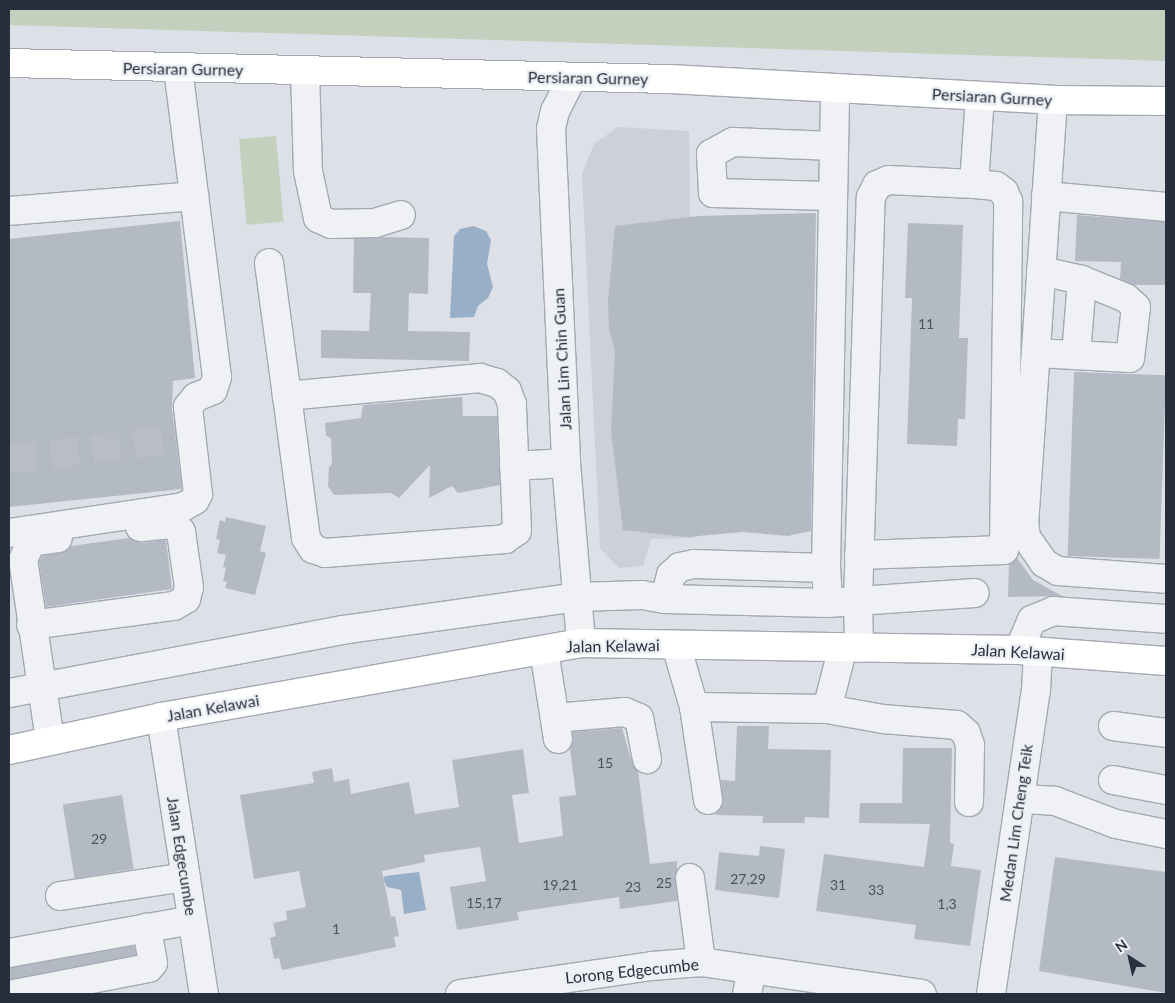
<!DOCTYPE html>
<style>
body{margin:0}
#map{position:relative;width:1175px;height:1003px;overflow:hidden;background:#dde1e7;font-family:Lato,sans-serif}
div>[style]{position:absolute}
.built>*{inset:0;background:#cbd0d9}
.green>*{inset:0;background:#c3d0be;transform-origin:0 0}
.water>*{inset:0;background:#98afc7}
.building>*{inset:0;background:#b4bac3;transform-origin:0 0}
.minor-tunnel>*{height:28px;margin-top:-14px;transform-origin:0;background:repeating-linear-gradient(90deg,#b9bdc5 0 28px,transparent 0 42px)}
.roads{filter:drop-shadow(1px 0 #a3a8b1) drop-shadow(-1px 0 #a3a8b1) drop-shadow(0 1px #a3a8b1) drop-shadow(0 -1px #a3a8b1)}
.minor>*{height:28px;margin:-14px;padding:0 14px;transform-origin:14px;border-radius:14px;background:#eff1f5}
.major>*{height:28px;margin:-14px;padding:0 14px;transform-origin:14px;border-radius:14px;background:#fff}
span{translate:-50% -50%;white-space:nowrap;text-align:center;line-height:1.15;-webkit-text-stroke:5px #ecf0f4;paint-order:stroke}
.number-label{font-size:14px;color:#4a525e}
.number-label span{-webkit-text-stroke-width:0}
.street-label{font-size:16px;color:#272f3d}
.frame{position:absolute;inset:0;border:10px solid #272f3d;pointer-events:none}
.north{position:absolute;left:1105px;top:933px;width:50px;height:50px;-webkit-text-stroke:4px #ecf0f4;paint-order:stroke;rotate:325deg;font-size:14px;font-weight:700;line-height:20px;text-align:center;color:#272f3d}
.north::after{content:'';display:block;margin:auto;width:18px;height:22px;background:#272f3d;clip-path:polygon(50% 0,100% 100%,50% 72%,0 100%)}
</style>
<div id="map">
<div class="built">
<div style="clip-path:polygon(618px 127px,689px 131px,695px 538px,651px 539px,643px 566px,619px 568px,600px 548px,582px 174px,594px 144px)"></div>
</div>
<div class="green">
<div style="clip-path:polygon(9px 9px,1166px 9px,1166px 61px,9px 25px)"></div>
<div style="left:276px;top:136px;width:86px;height:37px;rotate:85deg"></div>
</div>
<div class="water">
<div style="clip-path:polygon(473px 226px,486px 231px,491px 240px,487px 264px,493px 287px,488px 298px,478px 306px,474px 317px,450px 318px,454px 236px,460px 229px)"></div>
<div style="clip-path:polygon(419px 872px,426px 910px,404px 914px,401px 890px,387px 887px,383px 879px,385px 876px)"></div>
</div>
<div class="building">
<div style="clip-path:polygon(816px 213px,811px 531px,788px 536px,743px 532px,687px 537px,623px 530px,611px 431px,615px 352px,609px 328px,608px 301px,615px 226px,698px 216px)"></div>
<div style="clip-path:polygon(1077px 215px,1166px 222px,1166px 285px,1134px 285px,1120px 279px,1121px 262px,1075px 261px)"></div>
<div style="clip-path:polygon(180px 221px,195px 378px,173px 381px,172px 409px,182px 489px,9px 507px,9px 239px)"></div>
<div style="clip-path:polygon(908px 223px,963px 225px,959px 338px,968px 338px,965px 419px,958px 419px,957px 446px,907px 444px,912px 298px,905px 298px)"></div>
<div style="clip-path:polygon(382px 237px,429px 238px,428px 294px,409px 293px,408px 331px,470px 332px,469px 361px,321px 358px,321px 330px,369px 331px,371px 293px,353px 293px,354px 239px)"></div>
<div style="left:1074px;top:372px;width:92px;height:184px;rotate:2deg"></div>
<div style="clip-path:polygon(462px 397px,463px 416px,497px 416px,500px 485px,458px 493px,452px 486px,429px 498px,430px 465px,399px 498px,391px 493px,334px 495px,328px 486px,329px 467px,332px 464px,331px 439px,326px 435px,325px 423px,361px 418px,363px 405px)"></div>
<div style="clip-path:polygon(226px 517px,266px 526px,260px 551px,266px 553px,255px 595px,225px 588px,227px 582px,223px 581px,226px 568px,223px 567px,226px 555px,217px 553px,220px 540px,216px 539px,220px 520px,225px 522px)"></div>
<div style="clip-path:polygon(129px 538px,141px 543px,166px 540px,172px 589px,46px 607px,39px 562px,42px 556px,61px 553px,71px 546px)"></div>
<div style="clip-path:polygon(1017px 558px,1033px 580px,1062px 596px,1008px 597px,1009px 564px)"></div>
<div style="clip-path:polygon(737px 726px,769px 726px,768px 749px,831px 750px,829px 818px,805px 817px,804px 823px,762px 823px,763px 816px,715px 815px,723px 805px,721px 780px,735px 781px)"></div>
<div style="clip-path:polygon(622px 728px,632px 762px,638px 771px,650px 864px,677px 861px,677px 901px,620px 909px,619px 897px,517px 912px,519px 920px,457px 930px,450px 887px,486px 881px,480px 847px,424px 855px,425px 862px,382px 871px,391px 917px,395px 916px,399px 936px,394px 937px,396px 947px,282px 970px,279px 958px,274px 959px,270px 938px,276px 936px,273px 923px,287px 920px,286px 911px,306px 907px,299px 871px,254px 879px,240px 795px,314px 783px,312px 772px,332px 768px,334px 782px,349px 779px,351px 794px,409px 782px,415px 814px,459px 807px,452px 760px,523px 749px,529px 793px,512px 795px,519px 843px,563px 836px,559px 797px,576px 795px,570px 748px,573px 732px)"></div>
<div style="clip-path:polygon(903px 748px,952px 748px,950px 843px,954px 844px,951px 866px,981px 870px,970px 946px,914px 939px,916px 925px,816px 911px,824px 854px,924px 867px,930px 824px,859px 823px,860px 803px,902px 803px)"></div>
<div style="left:122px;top:795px;width:75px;height:60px;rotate:81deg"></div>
<div style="clip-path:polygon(760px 846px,785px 849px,779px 898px,715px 890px,719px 852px,759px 856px)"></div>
<div style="clip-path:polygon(1055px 857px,1166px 872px,1166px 993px,1039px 971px)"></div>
<div style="clip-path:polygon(134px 946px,136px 955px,9px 980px,9px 968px)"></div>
</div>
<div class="minor-tunnel">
<div style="left:9px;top:459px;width:170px;rotate:-6.7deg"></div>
</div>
<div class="roads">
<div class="minor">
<div style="left:305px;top:71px;width:100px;rotate:88.3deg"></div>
<div style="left:308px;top:171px;width:48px;rotate:78deg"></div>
<div style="left:318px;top:218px;width:14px;rotate:25deg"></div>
<div style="left:331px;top:224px;width:44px;rotate:-1.3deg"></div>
<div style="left:375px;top:223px;width:27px;rotate:-17deg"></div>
<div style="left:572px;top:78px;width:37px;rotate:117deg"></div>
<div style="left:555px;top:111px;width:18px;rotate:103deg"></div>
<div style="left:551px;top:129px;width:334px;rotate:87.4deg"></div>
<div style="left:566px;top:463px;width:181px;rotate:85.2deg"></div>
<div style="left:1053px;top:100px;width:422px;rotate:93.9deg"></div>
<div style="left:1024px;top:521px;width:16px;rotate:83deg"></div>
<div style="left:1026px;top:537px;width:32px;rotate:55deg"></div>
<div style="left:1044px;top:563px;width:16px;rotate:30deg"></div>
<div style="left:1058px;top:571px;width:108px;rotate:4.2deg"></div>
<div style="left:831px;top:196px;width:118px;rotate:-178.5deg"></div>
<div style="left:713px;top:193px;width:39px;rotate:-93deg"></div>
<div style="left:711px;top:154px;width:25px;rotate:-29deg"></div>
<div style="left:733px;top:142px;width:100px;rotate:2.3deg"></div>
<div style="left:1046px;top:196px;width:121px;rotate:5.2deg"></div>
<div style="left:9px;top:211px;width:186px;rotate:-4.6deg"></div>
<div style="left:269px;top:263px;width:134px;rotate:82.3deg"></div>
<div style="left:287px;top:396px;width:143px;rotate:82.4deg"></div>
<div style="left:306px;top:538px;width:13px;rotate:58deg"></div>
<div style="left:313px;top:549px;width:13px;rotate:18deg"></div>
<div style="left:325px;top:553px;width:181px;rotate:-4.4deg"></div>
<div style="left:505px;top:539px;width:14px;rotate:-34deg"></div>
<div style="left:517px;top:531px;width:127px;rotate:-92.3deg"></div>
<div style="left:512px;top:404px;width:14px;rotate:-111deg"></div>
<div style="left:507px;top:391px;width:13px;rotate:-141deg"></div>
<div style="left:497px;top:383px;width:18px;rotate:-164deg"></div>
<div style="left:480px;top:378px;width:194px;rotate:174.7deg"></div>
<div style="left:1036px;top:353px;width:94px;rotate:3deg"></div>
<div style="left:1130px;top:358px;width:51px;rotate:-83.3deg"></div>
<div style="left:1136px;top:307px;width:13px;rotate:-138deg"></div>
<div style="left:1126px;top:298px;width:48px;rotate:-157.8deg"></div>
<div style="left:1082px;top:280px;width:42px;rotate:-167.6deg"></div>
<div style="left:1076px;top:355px;width:75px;rotate:-85.4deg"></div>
<div style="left:514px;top:466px;width:52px;rotate:-3.3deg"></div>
<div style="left:9px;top:533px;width:176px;rotate:-8.5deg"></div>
<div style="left:183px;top:507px;width:14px;rotate:-30deg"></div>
<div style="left:195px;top:500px;width:7px;rotate:-63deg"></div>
<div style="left:198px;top:494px;width:88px;rotate:-96.6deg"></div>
<div style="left:188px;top:407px;width:13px;rotate:-51deg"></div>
<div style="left:196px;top:397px;width:18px;rotate:-22deg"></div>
<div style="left:213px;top:390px;width:14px;rotate:-73deg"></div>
<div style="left:217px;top:377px;width:310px;rotate:-97.2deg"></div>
<div style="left:859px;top:555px;width:145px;rotate:-2deg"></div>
<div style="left:1004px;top:550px;width:349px;rotate:-89.3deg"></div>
<div style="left:1008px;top:201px;width:10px;rotate:-114deg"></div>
<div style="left:1004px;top:192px;width:10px;rotate:-143deg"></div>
<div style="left:996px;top:186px;width:22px;rotate:-175deg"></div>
<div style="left:665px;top:599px;width:25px;rotate:-76deg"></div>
<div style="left:671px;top:575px;width:12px;rotate:-42deg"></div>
<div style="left:680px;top:567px;width:14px;rotate:-12deg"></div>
<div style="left:694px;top:564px;width:132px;rotate:1.7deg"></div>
<div style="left:828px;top:603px;width:35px;rotate:-93deg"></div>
<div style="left:826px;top:568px;width:478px;rotate:-88.9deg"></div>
<div style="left:31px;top:625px;width:144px;rotate:-7.6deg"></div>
<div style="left:174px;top:606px;width:14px;rotate:-30deg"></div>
<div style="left:186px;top:599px;width:12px;rotate:-76deg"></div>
<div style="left:189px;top:587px;width:56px;rotate:-98.3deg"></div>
<div style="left:181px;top:532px;width:13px;rotate:-141deg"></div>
<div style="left:171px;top:524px;width:31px;rotate:174deg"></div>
<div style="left:676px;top:645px;width:65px;rotate:73.8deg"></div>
<div style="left:694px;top:707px;width:94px;rotate:81.4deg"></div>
<div style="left:859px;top:648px;width:47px;rotate:-91.2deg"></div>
<div style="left:858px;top:601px;width:404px;rotate:-88.2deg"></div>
<div style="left:871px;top:197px;width:13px;rotate:-63deg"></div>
<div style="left:877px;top:185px;width:13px;rotate:-23deg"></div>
<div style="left:889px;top:180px;width:85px;rotate:2.7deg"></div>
<div style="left:974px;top:184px;width:88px;rotate:-86.1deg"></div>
<div style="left:544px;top:650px;width:90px;rotate:81.1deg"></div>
<div style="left:1019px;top:650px;width:33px;rotate:-67deg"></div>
<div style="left:1032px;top:620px;width:23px;rotate:-23deg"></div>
<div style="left:1053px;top:611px;width:113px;rotate:4deg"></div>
<div style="left:9px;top:693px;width:339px;rotate:-10.7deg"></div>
<div style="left:342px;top:630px;width:237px;rotate:-8deg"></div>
<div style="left:577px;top:597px;width:65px;rotate:-1.8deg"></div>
<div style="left:642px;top:595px;width:23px;rotate:10deg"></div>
<div style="left:665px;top:599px;width:163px;rotate:1.4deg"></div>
<div style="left:828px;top:603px;width:147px;rotate:-3.9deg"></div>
<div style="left:694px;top:707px;width:133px;rotate:0.9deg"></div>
<div style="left:827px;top:709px;width:64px;rotate:-75.5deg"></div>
<div style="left:827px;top:709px;width:57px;rotate:10.1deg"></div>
<div style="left:883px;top:719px;width:74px;rotate:4.6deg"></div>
<div style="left:957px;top:725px;width:12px;rotate:42deg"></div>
<div style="left:966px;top:733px;width:13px;rotate:72deg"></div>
<div style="left:970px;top:745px;width:57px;rotate:91deg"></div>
<div style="left:161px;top:717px;width:280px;rotate:81.2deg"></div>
<div style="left:555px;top:718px;width:70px;rotate:-4.9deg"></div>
<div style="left:625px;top:712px;width:15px;rotate:23deg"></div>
<div style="left:639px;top:718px;width:42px;rotate:79deg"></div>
<div style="left:1113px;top:726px;width:53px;rotate:7.5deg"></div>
<div style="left:50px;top:740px;width:182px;rotate:-98.5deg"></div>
<div style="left:23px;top:560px;width:20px;rotate:-66deg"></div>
<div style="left:31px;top:542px;width:27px;rotate:-8deg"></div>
<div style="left:1113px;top:780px;width:54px;rotate:10.7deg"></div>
<div style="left:1020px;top:799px;width:35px;rotate:3deg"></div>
<div style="left:1055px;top:801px;width:65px;rotate:20.7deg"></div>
<div style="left:1116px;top:824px;width:51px;rotate:11.3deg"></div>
<div style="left:690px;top:878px;width:85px;rotate:82.5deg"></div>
<div style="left:60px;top:896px;width:127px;rotate:-8.6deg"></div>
<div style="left:9px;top:953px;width:186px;rotate:-10.2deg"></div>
<div style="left:14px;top:994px;width:137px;rotate:-10.9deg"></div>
<div style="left:149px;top:968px;width:6px;rotate:-51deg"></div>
<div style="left:153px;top:963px;width:36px;rotate:-100deg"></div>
<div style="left:460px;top:994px;width:194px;rotate:-8.3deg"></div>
<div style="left:652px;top:966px;width:49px;rotate:-4.7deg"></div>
<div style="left:701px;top:962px;width:223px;rotate:8.2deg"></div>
<div style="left:747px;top:994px;width:25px;rotate:-79deg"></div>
<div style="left:991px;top:994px;width:306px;rotate:-81.6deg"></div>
<div style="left:1036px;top:691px;width:39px;rotate:-87deg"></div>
</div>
<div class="major">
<div style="left:9px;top:63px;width:661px;rotate:1.39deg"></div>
<div style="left:670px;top:79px;width:384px;rotate:3.1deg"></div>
<div style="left:1053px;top:100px;width:113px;rotate:0.5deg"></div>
<div style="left:9px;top:750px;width:156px;rotate:-12.2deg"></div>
<div style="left:161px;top:717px;width:426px;rotate:-10deg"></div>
<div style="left:581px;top:643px;width:438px;rotate:0.9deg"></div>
<div style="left:1019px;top:650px;width:147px;rotate:4.3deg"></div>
</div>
</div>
<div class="number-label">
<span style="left:926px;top:324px">11</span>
<span style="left:605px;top:763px">15</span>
<span style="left:99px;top:839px">29</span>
<span style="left:748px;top:879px">27,29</span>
<span style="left:664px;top:883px">25</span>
<span style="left:560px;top:885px">19,21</span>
<span style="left:838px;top:885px">31</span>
<span style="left:633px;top:887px">23</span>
<span style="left:876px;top:890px">33</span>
<span style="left:484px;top:903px">15,17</span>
<span style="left:947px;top:904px">1,3</span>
<span style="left:336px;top:929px">1</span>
</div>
<div class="street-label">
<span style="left:183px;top:69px;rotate:1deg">Persiaran Gurney</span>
<span style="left:588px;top:78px;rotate:1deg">Persiaran Gurney</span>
<span style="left:992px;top:97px;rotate:3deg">Persiaran Gurney</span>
<span style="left:562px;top:359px;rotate:-93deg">Jalan Lim Chin Guan</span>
<span style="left:613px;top:646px;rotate:-1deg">Jalan Kelawai</span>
<span style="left:1018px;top:652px;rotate:3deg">Jalan Kelawai</span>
<span style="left:213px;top:708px;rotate:-10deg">Jalan Kelawai</span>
<span style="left:1016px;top:823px;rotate:-82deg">Medan Lim Cheng Teik</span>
<span style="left:182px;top:856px;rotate:81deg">Jalan Edgecumbe</span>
<span style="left:632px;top:971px;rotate:-6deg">Lorong Edgecumbe</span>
</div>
<div class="frame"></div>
<div class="north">N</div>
</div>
